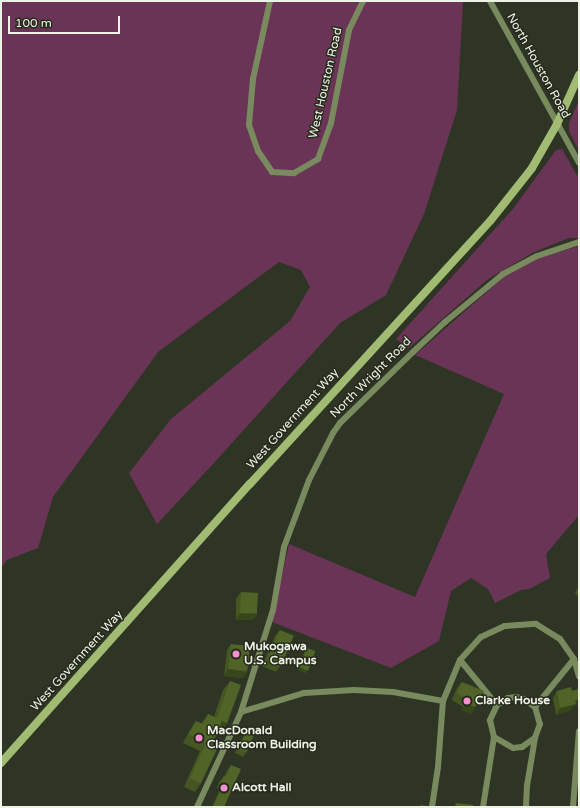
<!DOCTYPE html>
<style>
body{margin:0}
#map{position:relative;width:580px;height:808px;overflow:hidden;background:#2f3525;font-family:"Varela Round",sans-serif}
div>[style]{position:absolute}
.green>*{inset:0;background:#693456}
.street>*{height:6px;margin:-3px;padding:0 3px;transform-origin:3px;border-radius:3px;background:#798a5e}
.secondary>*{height:8px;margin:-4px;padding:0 4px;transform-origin:4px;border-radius:4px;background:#a1bb73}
.wall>*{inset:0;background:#455622}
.shaded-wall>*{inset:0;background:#38461c}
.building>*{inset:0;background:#506428;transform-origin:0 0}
.dots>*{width:11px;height:11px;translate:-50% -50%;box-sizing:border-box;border:2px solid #252b1b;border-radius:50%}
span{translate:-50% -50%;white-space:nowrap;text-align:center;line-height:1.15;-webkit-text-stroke:3px #252b1b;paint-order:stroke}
.street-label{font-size:12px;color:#edf2e7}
.poi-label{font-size:12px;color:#edf2e7;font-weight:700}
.left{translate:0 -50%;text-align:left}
.frame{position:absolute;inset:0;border:2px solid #edf2e7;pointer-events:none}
.scale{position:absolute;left:8px;top:16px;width:112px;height:18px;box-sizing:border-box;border:2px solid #edf2e7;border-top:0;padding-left:5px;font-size:12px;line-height:14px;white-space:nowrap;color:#edf2e7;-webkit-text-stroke:3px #252b1b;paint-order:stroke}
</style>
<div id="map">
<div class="green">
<div style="clip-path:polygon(1px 1px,462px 1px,463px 3px,457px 110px,424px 214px,386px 295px,340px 323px,213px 464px,157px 524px,129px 473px,171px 419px,290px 321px,310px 287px,301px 270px,279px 262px,158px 352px,53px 497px,38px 548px,7px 560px,1px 568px)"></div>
<div style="clip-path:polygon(579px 100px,579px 151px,569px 131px,569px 123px)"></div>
<div style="clip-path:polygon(562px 149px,579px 179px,579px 238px,569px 238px,534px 252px,488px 279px,409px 348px,396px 339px,513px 209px,556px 150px)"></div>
<div style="clip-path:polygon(579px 246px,579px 515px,546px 554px,550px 578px,529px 589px,521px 590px,495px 603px,488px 589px,471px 578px,451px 591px,439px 641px,391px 668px,272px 622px,289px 544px,415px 597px,504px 394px,415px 355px,504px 277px,538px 258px)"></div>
</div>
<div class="street">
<div style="left:270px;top:1px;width:80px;rotate:102.3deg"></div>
<div style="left:253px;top:79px;width:46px;rotate:95deg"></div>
<div style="left:249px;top:125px;width:28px;rotate:71deg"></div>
<div style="left:258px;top:151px;width:25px;rotate:56deg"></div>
<div style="left:272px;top:172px;width:22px;rotate:3deg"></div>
<div style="left:294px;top:173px;width:28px;rotate:-30deg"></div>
<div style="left:318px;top:159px;width:38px;rotate:-70deg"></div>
<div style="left:331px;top:123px;width:95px;rotate:-79deg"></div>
<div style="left:349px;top:30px;width:32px;rotate:-64deg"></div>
<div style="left:490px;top:1px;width:185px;rotate:61.2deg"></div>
<div style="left:574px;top:659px;width:18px;rotate:74deg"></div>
<div style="left:460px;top:660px;width:58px;rotate:50.6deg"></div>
<div style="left:497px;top:705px;width:17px;rotate:115deg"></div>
<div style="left:490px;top:720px;width:17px;rotate:77deg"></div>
<div style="left:494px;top:737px;width:71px;rotate:98.9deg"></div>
<div style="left:497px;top:705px;width:13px;rotate:-32deg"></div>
<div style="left:508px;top:698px;width:8px;rotate:-7deg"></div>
<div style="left:516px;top:697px;width:8px;rotate:14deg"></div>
<div style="left:524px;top:699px;width:14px;rotate:36deg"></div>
<div style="left:241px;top:712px;width:66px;rotate:-16.8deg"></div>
<div style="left:304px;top:693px;width:50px;rotate:-3.4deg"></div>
<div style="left:354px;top:690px;width:39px;rotate:3deg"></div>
<div style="left:393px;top:692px;width:51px;rotate:10.2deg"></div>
<div style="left:494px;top:737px;width:22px;rotate:30deg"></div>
<div style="left:513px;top:748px;width:9px;rotate:-6deg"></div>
<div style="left:522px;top:747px;width:16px;rotate:-35deg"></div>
<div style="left:197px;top:807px;width:105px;rotate:-65.1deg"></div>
<div style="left:241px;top:712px;width:107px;rotate:-72.6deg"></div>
<div style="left:273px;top:610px;width:64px;rotate:-80.1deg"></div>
<div style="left:284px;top:547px;width:72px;rotate:-69.5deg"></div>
<div style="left:309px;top:480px;width:53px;rotate:-62.9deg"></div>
<div style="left:333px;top:433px;width:12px;rotate:-55deg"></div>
<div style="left:340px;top:423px;width:102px;rotate:-44.2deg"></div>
<div style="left:413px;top:352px;width:44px;rotate:-43.2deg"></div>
<div style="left:445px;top:322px;width:75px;rotate:-39.6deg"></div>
<div style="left:503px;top:274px;width:38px;rotate:-28deg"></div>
<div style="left:537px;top:256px;width:44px;rotate:-18.4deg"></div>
<div style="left:432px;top:807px;width:40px;rotate:-81.5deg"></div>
<div style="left:438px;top:767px;width:66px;rotate:-85.7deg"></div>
<div style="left:443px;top:701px;width:44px;rotate:-67.5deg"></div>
<div style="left:460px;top:660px;width:31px;rotate:-48deg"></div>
<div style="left:481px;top:637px;width:26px;rotate:-25deg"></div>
<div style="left:505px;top:626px;width:31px;rotate:-4deg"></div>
<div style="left:536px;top:624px;width:28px;rotate:32deg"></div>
<div style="left:560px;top:639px;width:24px;rotate:55deg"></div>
<div style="left:574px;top:659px;width:62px;rotate:129.1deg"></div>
<div style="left:535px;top:707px;width:18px;rotate:74deg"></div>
<div style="left:540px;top:724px;width:15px;rotate:110deg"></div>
<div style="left:535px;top:738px;width:49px;rotate:99.5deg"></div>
<div style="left:527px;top:786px;width:21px;rotate:93deg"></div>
<div style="left:573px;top:807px;width:76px;rotate:-85.5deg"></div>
</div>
<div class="secondary">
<div style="left:1px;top:763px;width:374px;rotate:-48.3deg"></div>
<div style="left:250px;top:484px;width:357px;rotate:-47.6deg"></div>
<div style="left:491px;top:220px;width:66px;rotate:-51.7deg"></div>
<div style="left:532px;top:168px;width:51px;rotate:-60.4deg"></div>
<div style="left:557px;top:124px;width:54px;rotate:-65.8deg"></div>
</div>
<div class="wall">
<div style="clip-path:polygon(579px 586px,579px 598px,575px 593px)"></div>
<div style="clip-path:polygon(241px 592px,253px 620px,236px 620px,236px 599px)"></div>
<div style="clip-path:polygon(280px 630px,281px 665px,276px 672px,262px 666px,275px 636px)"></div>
<div style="clip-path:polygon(231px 644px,247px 672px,243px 678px,224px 676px,227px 650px)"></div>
<div style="clip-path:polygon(307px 648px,306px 673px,298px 670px,305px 650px)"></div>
<div style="clip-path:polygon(230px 681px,227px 723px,221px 732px,218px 731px,212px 744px,201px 783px,195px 792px,184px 787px,200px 751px,183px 743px,190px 730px,196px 721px,201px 724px,208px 714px,214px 717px,223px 690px)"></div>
<div style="clip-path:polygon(462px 682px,475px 707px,471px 714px,461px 710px,463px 707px,452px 700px,457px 688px)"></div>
<div style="clip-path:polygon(579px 689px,579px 703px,577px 705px,574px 706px,571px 710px,556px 715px,553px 698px,557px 691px,572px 691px)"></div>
<div style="clip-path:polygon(246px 733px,246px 752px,243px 757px,235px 753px,243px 737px)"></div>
<div style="clip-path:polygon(231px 765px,224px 807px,212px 807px,220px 789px,217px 788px,219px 782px,224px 776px,224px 777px,227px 771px)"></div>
</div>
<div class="shaded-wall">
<div style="clip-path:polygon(240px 613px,258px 614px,253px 620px,236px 620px)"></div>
<div style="clip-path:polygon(299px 667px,307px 671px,306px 673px,298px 670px)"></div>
<div style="clip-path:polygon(228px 669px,247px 672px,243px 678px,224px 676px)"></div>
<div style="clip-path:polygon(579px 699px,579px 703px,577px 705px,574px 706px,571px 710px,556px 715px,560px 708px,575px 700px)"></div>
<div style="clip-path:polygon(466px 703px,475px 707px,471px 714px,461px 710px)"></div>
<div style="clip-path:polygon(222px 721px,227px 723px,221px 732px,216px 730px)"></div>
</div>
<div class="building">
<div style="left:241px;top:592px;width:17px;height:21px;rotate:3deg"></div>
<div style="left:280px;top:630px;width:15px;height:32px;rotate:23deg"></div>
<div style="left:231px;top:644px;width:19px;height:25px;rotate:6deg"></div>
<div style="left:307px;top:648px;width:9px;height:21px;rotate:21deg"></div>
<div style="clip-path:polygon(230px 681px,241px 685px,227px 723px,222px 721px,212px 744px,218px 747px,201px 783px,190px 778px,206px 743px,189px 734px,196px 721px,203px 724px,208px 714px,217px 718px)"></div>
<div style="clip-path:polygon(462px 682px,484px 691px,475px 707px,466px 703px,467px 700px,457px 693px)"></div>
<div style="clip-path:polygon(571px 687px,572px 691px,579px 689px,579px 699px,575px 700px,576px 704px,560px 708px,557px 691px)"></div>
<div style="left:246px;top:733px;width:8px;height:18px;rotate:23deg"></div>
<div style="clip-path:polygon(231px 765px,241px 769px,224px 807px,213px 807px,224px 783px,221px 782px,224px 776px,226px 777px)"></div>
<div style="clip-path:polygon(456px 803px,473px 805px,473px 807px,455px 807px)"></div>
<div style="clip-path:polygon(420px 805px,428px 806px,428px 807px,420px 807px)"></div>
</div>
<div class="dots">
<div style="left:236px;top:654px;background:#f690d0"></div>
<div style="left:467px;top:701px;background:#f690d0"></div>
<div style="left:199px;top:738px;background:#f690d0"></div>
<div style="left:224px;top:788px;background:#f690d0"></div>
</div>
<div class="street-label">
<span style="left:538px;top:66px;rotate:61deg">North Houston Road</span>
<span style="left:326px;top:83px;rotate:-77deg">West Houston Road</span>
<span style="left:371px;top:378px;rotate:-45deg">North Wright Road</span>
<span style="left:293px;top:419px;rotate:-48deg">West Government Way</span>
<span style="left:77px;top:661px;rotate:-48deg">West Government Way</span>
</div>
<div class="poi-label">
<span class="left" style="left:244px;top:654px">Mukogawa<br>U.S. Campus</span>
<span class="left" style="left:475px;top:701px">Clarke House</span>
<span class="left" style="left:207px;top:738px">MacDonald<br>Classroom Building</span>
<span class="left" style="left:232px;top:788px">Alcott Hall</span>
</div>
<div class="frame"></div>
<div class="scale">100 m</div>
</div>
